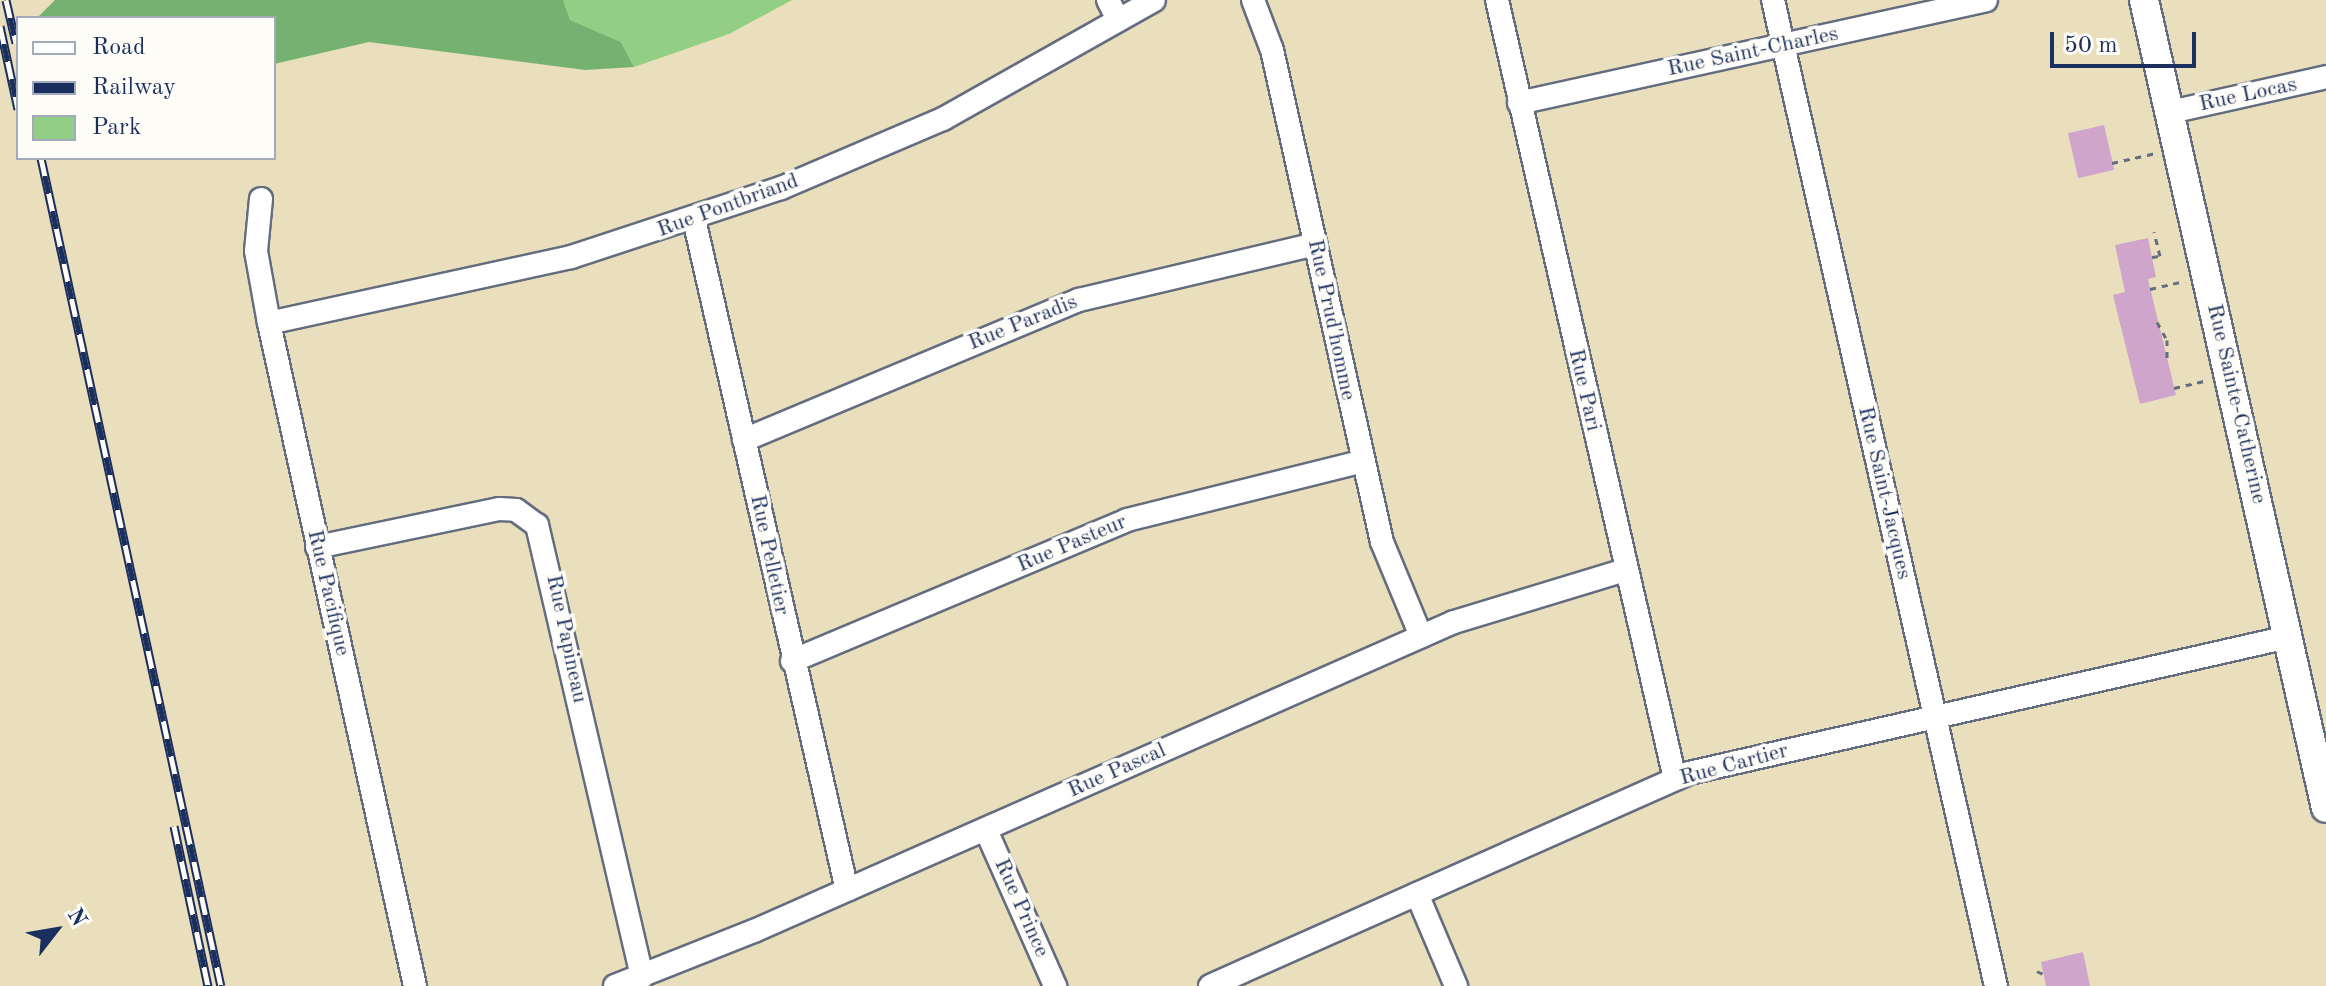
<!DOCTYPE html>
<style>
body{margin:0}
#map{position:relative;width:2326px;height:986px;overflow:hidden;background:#eadfbc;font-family:"Old Standard TT",serif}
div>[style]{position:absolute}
.green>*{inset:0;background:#92cf85}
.forest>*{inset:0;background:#75b272}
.building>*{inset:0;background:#cfa5cc;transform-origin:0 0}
.path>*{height:3px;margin-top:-1.5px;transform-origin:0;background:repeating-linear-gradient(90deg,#636d7f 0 6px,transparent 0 12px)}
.roads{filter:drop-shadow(2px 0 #636d7f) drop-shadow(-2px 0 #636d7f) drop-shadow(0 2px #636d7f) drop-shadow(0 -2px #636d7f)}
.minor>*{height:22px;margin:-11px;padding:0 11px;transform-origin:11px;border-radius:11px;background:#fff}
.tertiary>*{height:28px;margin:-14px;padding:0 14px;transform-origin:14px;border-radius:14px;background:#fff}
.rail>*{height:9px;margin-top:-4.5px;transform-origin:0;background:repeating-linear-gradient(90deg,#fdfcf7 0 18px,#1b2f5e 0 36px);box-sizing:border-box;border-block:2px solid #1b2f5e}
span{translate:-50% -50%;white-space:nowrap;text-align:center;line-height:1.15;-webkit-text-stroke:7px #fdfcf7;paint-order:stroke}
.street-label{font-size:22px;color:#1b2f5e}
.legend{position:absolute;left:16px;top:16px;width:260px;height:144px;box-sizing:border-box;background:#fdfcf7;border:2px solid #a3aaba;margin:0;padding:10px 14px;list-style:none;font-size:24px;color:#1b2f5e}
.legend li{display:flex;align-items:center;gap:16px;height:40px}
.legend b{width:40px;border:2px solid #a3aaba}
.north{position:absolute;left:16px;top:890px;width:80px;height:80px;-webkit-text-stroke:6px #fdfcf7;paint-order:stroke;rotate:59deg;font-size:22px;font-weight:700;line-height:32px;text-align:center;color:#1b2f5e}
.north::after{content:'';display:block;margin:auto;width:28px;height:36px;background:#1b2f5e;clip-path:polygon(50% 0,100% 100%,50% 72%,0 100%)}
.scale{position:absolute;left:2050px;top:32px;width:146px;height:36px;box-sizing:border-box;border:4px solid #1b2f5e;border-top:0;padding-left:10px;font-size:24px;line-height:28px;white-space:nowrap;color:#1b2f5e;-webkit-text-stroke:6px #fdfcf7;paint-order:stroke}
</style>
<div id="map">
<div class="green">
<div style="clip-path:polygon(563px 0,792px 0,729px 34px,634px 67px,621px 42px,570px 20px)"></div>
</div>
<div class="forest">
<div style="clip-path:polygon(55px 0,563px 0,570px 20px,621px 42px,634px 67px,585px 70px,369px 42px,274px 64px,274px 18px,37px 18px)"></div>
</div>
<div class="building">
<div style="left:2104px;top:125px;width:46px;height:37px;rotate:77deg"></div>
<div style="clip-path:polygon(2148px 238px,2156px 277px,2148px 279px,2176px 395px,2140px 404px,2113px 295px,2125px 292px,2115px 245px)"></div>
<div style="clip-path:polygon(2083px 952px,2090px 986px,2046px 986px,2041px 962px)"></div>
</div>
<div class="path">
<div style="left:2112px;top:163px;width:45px;rotate:-12.8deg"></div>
<div style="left:2152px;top:257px;width:8px;rotate:-7deg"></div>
<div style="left:2160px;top:256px;width:25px;rotate:-104deg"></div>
<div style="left:2150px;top:289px;width:36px;rotate:-13deg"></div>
<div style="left:2157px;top:322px;width:21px;rotate:61deg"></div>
<div style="left:2167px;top:340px;width:18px;rotate:90deg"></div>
<div style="left:2174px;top:388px;width:32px;rotate:-13deg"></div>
<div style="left:2037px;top:971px;width:7px;rotate:27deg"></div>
</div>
<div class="roads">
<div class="minor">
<div style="left:1108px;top:0;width:22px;rotate:63deg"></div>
<div style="left:1253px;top:0;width:53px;rotate:69.2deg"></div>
<div style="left:1272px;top:50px;width:504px;rotate:77.4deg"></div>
<div style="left:1382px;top:542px;width:102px;rotate:67.5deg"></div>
<div style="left:1497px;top:0;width:799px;rotate:77.13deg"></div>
<div style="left:1773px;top:0;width:1011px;rotate:77.26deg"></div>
<div style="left:1519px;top:103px;width:478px;rotate:-12.4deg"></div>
<div style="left:2170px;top:112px;width:160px;rotate:-12.6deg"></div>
<div style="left:261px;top:199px;width:52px;rotate:95.5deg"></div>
<div style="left:256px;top:251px;width:73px;rotate:79.8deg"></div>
<div style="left:269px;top:323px;width:679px;rotate:77.58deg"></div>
<div style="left:694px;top:219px;width:688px;rotate:77.16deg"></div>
<div style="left:269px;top:323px;width:309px;rotate:-12.3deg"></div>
<div style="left:571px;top:257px;width:221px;rotate:-18.2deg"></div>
<div style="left:781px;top:188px;width:176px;rotate:-23.1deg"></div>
<div style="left:943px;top:119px;width:242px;rotate:-29.4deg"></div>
<div style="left:744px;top:440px;width:363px;rotate:-22.7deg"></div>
<div style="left:1079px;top:300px;width:243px;rotate:-13.3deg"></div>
<div style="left:317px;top:547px;width:186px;rotate:-11.8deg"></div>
<div style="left:499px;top:509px;width:17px;rotate:3deg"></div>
<div style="left:516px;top:510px;width:26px;rotate:36deg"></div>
<div style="left:537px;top:525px;width:464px;rotate:76.9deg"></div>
<div style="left:792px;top:661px;width:363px;rotate:-22.8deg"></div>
<div style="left:1127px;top:520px;width:243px;rotate:-14deg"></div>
<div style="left:986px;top:830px;width:171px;rotate:66.1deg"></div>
<div style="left:1417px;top:894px;width:100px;rotate:67deg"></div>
<div style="left:615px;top:986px;width:149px;rotate:-21.6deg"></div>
<div style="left:754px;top:931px;width:765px;rotate:-23.82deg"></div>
<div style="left:1454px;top:622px;width:179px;rotate:-16.9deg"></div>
<div style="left:1210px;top:986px;width:524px;rotate:-23.97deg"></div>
<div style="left:1689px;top:773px;width:614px;rotate:-12.79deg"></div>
</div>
<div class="tertiary">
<div style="left:2144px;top:0;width:828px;rotate:77.31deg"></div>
</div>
</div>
<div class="rail">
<div style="left:6px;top:0;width:44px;rotate:76.9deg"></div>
<div style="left:0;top:26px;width:85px;rotate:77.8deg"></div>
<div style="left:41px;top:158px;width:847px;rotate:77.74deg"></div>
<div style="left:174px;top:826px;width:164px;rotate:78deg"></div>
</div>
<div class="street-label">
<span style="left:1753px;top:52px;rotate:-12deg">Rue Saint-Charles</span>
<span style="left:2248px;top:95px;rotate:-12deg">Rue Locas</span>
<span style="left:728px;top:206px;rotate:-20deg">Rue Pontbriand</span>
<span style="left:1331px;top:320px;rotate:78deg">Rue Prud'homme</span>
<span style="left:1023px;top:323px;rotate:-22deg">Rue Paradis</span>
<span style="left:1584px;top:390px;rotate:77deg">Rue Pari</span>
<span style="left:2236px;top:404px;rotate:77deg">Rue Sainte-Catherine</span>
<span style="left:1884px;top:493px;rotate:77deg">Rue Saint-Jacques</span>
<span style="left:1072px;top:544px;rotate:-23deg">Rue Pasteur</span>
<span style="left:769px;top:555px;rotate:78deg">Rue Pelletier</span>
<span style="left:328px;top:593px;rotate:77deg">Rue Pacifique</span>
<span style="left:566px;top:639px;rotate:78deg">Rue Papineau</span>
<span style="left:1734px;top:765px;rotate:-15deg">Rue Cartier</span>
<span style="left:1117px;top:771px;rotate:-24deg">Rue Pascal</span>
<span style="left:1021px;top:908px;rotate:66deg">Rue Prince</span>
</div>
<ul class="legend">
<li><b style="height:10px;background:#fff"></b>Road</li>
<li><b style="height:10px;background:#1b2f5e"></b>Railway</li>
<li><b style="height:22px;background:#92cf85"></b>Park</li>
</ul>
<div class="north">N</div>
<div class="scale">50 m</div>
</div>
